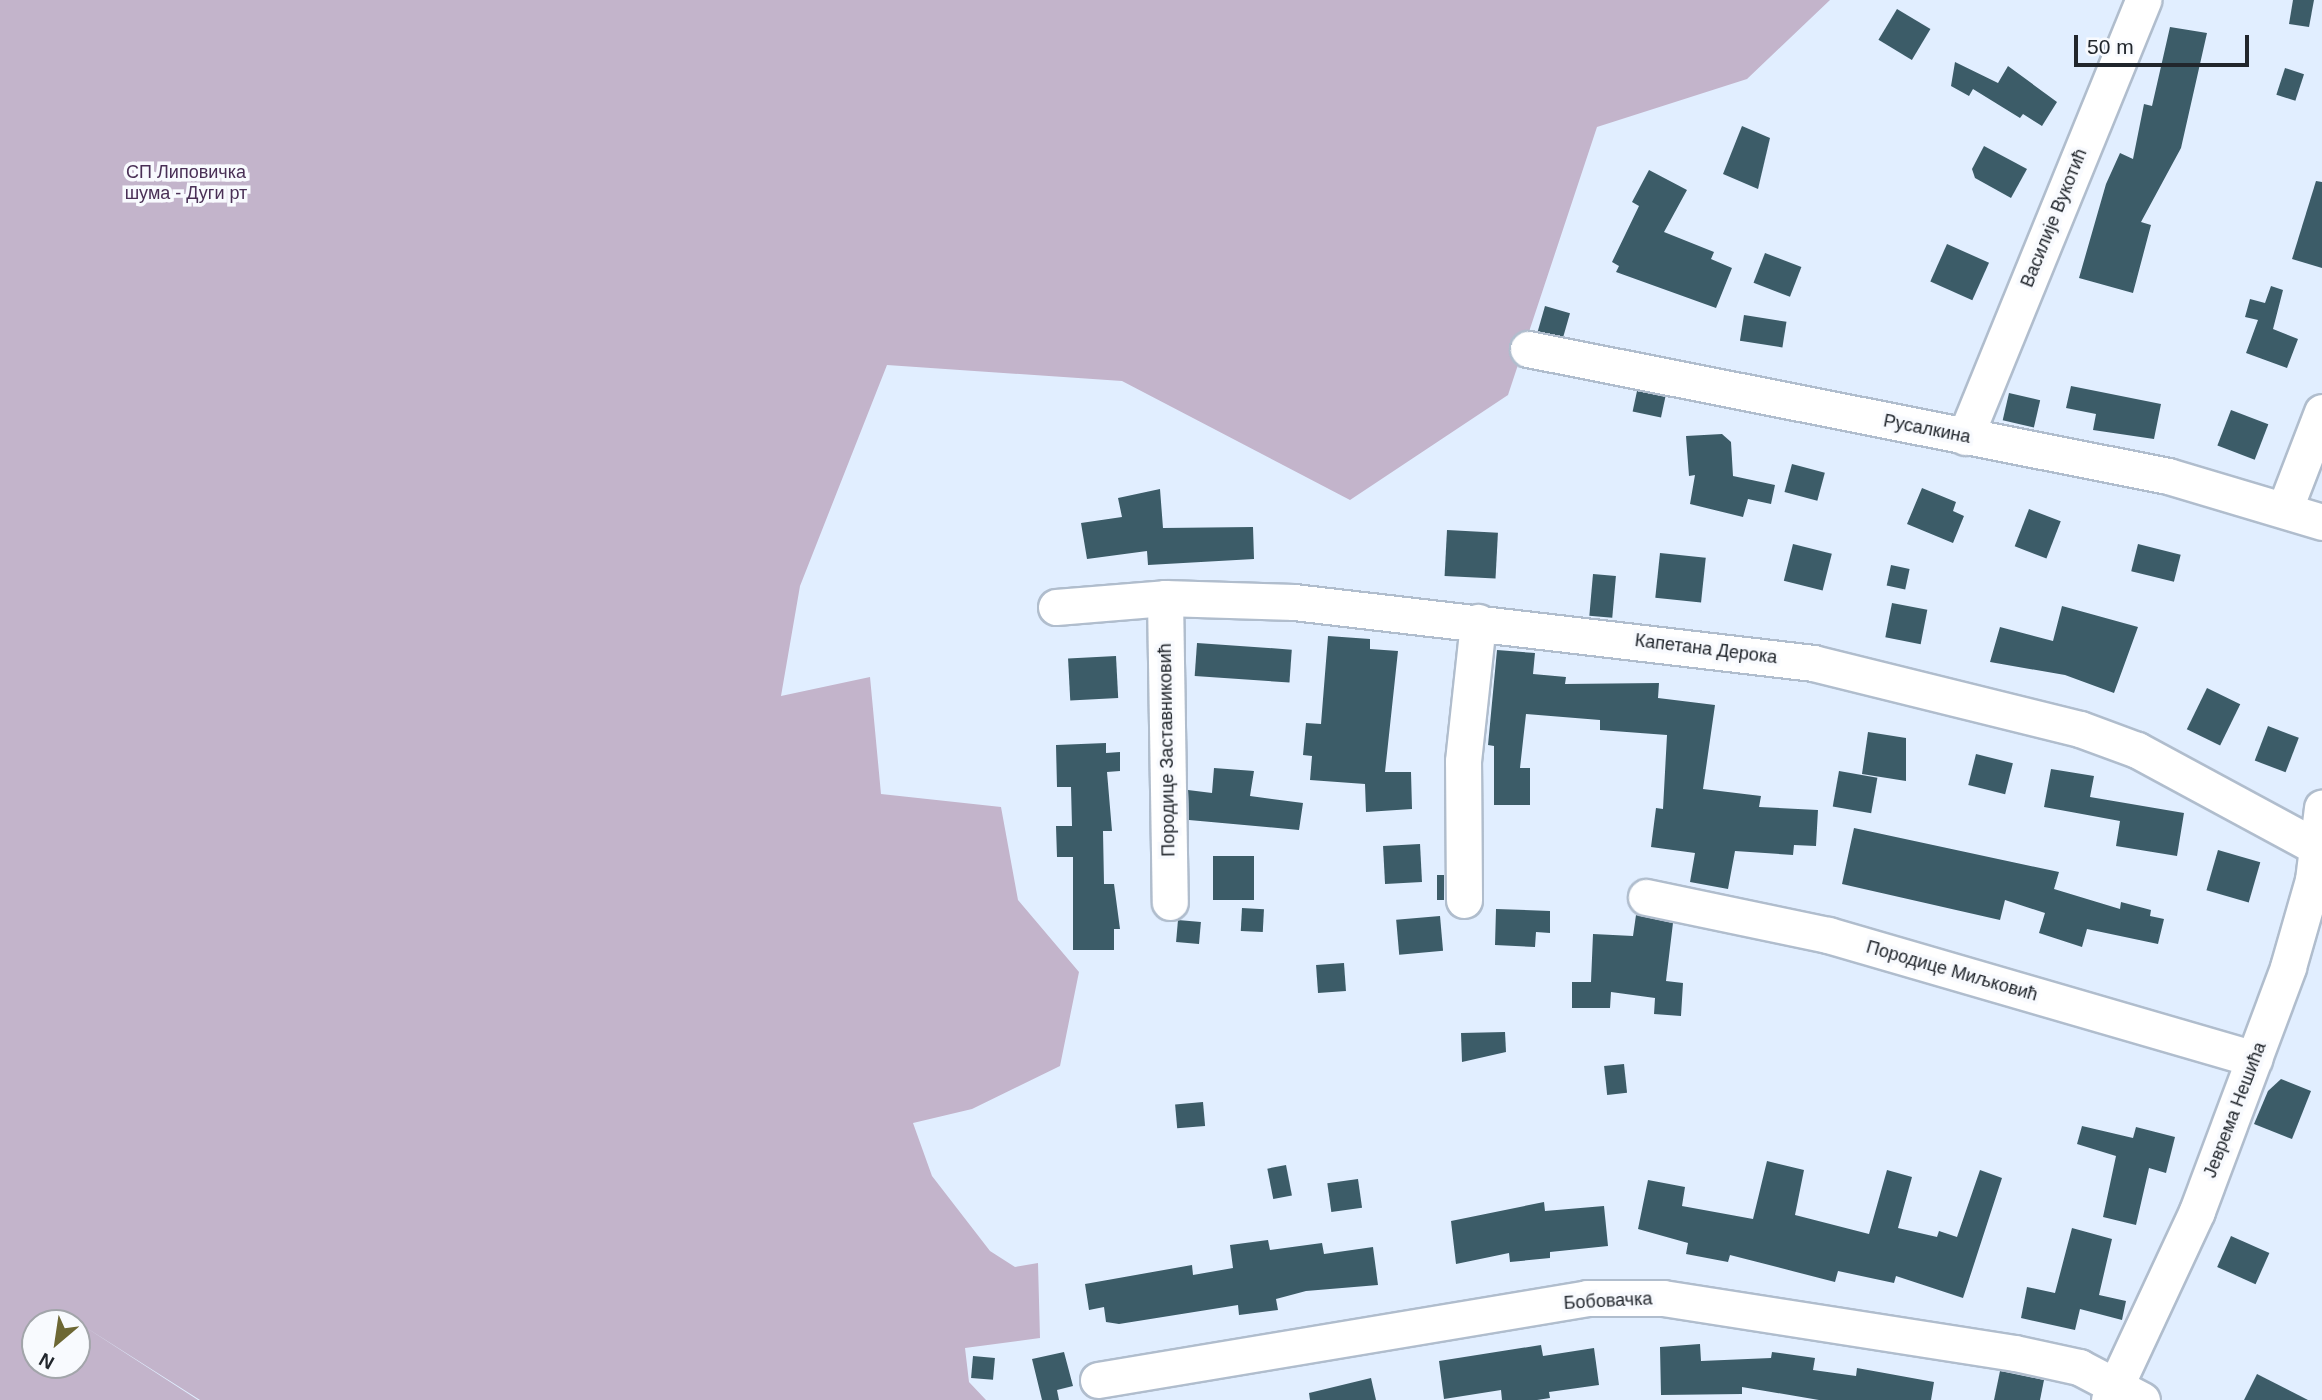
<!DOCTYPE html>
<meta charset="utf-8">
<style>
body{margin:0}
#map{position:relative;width:2322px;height:1400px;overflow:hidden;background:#e1eeff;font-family:Arial,sans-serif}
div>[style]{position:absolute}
.green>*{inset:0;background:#c3b4cb}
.building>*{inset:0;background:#3c5c68;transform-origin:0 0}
.roads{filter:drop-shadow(2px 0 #b0bdcd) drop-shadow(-2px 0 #b0bdcd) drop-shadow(0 2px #b0bdcd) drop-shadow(0 -2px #b0bdcd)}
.minor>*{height:35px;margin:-17.5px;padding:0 17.5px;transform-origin:17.5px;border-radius:17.5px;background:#fff}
span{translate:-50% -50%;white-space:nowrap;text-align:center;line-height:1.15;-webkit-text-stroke:7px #f8fafe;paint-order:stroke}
.park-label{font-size:18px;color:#4a3056}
.street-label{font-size:18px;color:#21262c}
.north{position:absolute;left:21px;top:1309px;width:70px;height:70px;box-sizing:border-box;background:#f8fafe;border:2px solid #a2a5aa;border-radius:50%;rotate:209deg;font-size:19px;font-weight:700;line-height:28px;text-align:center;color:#21262c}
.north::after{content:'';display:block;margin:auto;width:24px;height:32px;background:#6d6734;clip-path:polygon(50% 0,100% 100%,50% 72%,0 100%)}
.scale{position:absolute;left:2074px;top:35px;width:175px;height:32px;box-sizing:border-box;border:4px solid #21262c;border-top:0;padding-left:9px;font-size:21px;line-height:24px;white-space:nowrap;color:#21262c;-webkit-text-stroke:5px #f8fafe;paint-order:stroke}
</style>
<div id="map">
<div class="green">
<div style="clip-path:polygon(evenodd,0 0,1830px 0,1747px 79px,1597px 127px,1508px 395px,1350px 500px,1122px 381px,887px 365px,800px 586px,781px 696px,870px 677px,881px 794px,1001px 807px,1018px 900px,1079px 972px,1060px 1066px,972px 1109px,913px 1123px,932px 1176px,990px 1251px,1015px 1267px,1038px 1263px,1040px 1338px,965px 1348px,969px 1382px,986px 1400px,200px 1400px,82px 1325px,198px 1400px,0 1400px,0 0,77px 1322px,77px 1365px,35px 1365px,35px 1323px,77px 1322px)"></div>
</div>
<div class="building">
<div style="clip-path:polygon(2293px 0,2314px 0,2309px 27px,2289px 24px)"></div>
<div style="left:1897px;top:9px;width:39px;height:36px;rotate:31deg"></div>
<div style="clip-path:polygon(2170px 27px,2207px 33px,2181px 148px,2141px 222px,2151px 225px,2133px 293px,2079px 278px,2106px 184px,2120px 153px,2133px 159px,2144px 104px,2152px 106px)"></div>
<div style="clip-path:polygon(1955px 62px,1998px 83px,2008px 66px,2057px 102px,2042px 126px,2023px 114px,2020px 118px,1973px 89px,1969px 96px,1951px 86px)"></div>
<div style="left:2285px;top:68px;width:20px;height:28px;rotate:18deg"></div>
<div style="clip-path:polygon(1742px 126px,1770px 138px,1758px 189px,1723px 174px)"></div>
<div style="clip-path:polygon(1984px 146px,2027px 169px,2011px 198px,1975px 178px,1972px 169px)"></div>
<div style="clip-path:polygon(1649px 170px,1687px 190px,1664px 232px,1714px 252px,1711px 259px,1732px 268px,1716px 308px,1616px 272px,1619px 266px,1612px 262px,1639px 206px,1632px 202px)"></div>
<div style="clip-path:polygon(2316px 181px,2322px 182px,2322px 268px,2292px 259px)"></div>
<div style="left:1947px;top:244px;width:46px;height:41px;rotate:24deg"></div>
<div style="left:1765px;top:253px;width:39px;height:32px;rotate:21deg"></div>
<div style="clip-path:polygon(2271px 286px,2283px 290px,2273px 329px,2298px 339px,2287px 368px,2246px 353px,2258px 320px,2245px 317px,2250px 299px,2265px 303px)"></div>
<div style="left:1545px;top:306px;width:26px;height:26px;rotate:16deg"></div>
<div style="left:1744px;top:315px;width:43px;height:26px;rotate:9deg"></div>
<div style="clip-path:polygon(2071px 386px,2161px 404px,2154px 439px,2093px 430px,2096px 414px,2066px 408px)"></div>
<div style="left:1637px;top:391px;width:29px;height:21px;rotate:12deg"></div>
<div style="left:2009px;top:393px;width:32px;height:28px;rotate:13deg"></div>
<div style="left:2231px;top:410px;width:40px;height:38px;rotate:21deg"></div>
<div style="clip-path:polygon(1722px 434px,1731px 442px,1733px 476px,1775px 485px,1771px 504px,1748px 499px,1743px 517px,1690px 504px,1695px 475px,1689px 476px,1686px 436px)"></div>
<div style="left:1792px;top:464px;width:34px;height:29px;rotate:15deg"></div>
<div style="clip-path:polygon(1922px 488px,1956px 502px,1953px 511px,1964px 516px,1953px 543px,1907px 524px)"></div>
<div style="clip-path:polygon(1160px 489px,1163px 528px,1253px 527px,1254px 559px,1148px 565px,1147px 551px,1087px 559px,1081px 523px,1122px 517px,1118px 498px)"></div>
<div style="left:2029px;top:509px;width:34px;height:40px;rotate:21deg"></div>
<div style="left:1447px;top:530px;width:51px;height:46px;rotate:3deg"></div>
<div style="left:1793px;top:544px;width:40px;height:38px;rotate:14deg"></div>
<div style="left:2138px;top:544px;width:44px;height:28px;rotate:14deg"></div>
<div style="left:1660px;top:553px;width:46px;height:45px;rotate:6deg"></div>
<div style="left:1891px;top:565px;width:19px;height:21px;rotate:12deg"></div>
<div style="left:1593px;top:574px;width:23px;height:42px;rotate:5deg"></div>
<div style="left:1892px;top:603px;width:36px;height:35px;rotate:11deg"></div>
<div style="clip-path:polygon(2062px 606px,2138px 627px,2114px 693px,2065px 675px,1990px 662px,2000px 627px,2053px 641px)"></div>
<div style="clip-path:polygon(1328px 636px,1370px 639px,1370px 649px,1398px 651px,1385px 772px,1411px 772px,1412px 809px,1366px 812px,1365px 784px,1310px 780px,1312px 756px,1303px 755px,1306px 723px,1321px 724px)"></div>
<div style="left:1197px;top:643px;width:95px;height:33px;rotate:4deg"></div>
<div style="clip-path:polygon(1497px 650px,1535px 653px,1533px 674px,1566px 677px,1565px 684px,1659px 683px,1658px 698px,1715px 705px,1703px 789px,1761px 796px,1759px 807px,1818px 810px,1816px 846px,1794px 845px,1793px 855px,1735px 851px,1728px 889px,1690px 882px,1695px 853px,1651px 847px,1656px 808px,1663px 809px,1667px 735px,1600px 730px,1600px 720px,1526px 714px,1520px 768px,1530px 768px,1530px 805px,1494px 805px,1494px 746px,1488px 745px)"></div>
<div style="left:1116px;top:656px;width:42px;height:48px;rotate:87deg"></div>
<div style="left:2207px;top:688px;width:37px;height:46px;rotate:26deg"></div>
<div style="left:2268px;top:726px;width:33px;height:37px;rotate:21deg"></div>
<div style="clip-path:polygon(1868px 732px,1906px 738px,1906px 781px,1862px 774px)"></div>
<div style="clip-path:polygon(1106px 743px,1106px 753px,1120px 752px,1120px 771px,1107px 772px,1112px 831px,1103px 831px,1104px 884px,1114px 884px,1120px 929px,1114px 929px,1114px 950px,1073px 950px,1073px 857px,1057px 857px,1056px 826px,1072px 826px,1071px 787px,1057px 787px,1056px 745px)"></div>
<div style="left:1976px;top:754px;width:38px;height:32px;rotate:14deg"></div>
<div style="clip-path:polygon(1214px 768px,1254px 771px,1250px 796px,1303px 803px,1299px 830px,1189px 820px,1188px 790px,1212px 793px)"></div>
<div style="clip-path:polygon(2051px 769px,2094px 776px,2090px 797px,2184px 813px,2177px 856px,2116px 846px,2120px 821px,2044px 807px)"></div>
<div style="left:1839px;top:771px;width:39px;height:36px;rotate:10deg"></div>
<div style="clip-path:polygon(1854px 828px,2059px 872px,2054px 889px,2120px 909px,2121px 902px,2151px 910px,2150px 916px,2164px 919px,2158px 944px,2087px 929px,2082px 947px,2039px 933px,2045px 913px,2005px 900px,2000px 920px,1842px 884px)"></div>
<div style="left:1420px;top:844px;width:38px;height:37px;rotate:87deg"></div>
<div style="left:2218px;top:850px;width:44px;height:42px;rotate:16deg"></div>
<div style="left:1213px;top:856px;width:41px;height:44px"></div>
<div style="left:1437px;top:875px;width:7px;height:25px"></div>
<div style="left:1242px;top:908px;width:22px;height:23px;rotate:3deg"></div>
<div style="clip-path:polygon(1496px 909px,1550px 911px,1550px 933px,1536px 932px,1535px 947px,1495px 945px)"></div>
<div style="clip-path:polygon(1636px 915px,1673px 923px,1666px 981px,1683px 983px,1681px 1016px,1654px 1014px,1655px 998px,1611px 992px,1610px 1008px,1572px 1008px,1572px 982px,1591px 982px,1593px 934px,1633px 936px)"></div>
<div style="left:1440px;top:916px;width:35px;height:44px;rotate:85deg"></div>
<div style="left:1178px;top:920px;width:23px;height:22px;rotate:5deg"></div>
<div style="left:1344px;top:963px;width:28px;height:28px;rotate:86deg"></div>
<div style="clip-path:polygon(1505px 1032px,1506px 1052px,1462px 1062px,1461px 1033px)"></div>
<div style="left:1624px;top:1064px;width:29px;height:20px;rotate:84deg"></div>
<div style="clip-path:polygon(2281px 1079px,2311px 1091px,2292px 1139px,2254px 1124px,2268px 1091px)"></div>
<div style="left:1203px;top:1102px;width:24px;height:28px;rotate:85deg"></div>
<div style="clip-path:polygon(2082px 1126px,2133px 1138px,2136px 1127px,2175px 1137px,2166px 1173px,2149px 1168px,2136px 1225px,2103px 1217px,2116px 1156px,2077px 1144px)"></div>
<div style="clip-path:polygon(1767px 1161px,1804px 1170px,1795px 1215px,1869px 1234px,1887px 1170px,1912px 1177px,1898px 1228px,1937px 1237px,1939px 1231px,1957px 1237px,1980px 1170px,2002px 1178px,1963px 1298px,1896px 1276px,1894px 1283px,1838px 1271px,1835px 1282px,1730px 1255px,1728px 1262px,1686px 1254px,1688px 1243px,1638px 1229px,1648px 1180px,1685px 1187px,1682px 1206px,1753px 1219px)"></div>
<div style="left:1286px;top:1165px;width:31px;height:19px;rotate:79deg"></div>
<div style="left:1358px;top:1179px;width:29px;height:31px;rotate:82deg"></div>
<div style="clip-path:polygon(1544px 1202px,1545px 1211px,1604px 1206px,1608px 1246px,1550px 1252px,1550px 1258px,1510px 1262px,1509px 1253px,1456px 1264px,1451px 1221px)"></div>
<div style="clip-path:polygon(2072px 1228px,2112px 1239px,2099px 1295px,2126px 1301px,2122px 1320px,2080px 1309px,2075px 1330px,2021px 1318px,2027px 1287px,2055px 1293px)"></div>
<div style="left:2231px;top:1236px;width:42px;height:34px;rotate:24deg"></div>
<div style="clip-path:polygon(1268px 1240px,1270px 1250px,1322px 1243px,1324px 1254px,1373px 1247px,1378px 1285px,1306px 1291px,1276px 1299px,1278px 1310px,1239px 1315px,1238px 1305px,1119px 1324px,1106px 1322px,1104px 1307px,1089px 1310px,1085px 1284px,1192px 1265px,1193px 1275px,1233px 1268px,1230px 1245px)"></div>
<div style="clip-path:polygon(1700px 1344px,1701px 1361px,1771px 1358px,1772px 1352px,1815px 1358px,1813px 1370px,1856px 1376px,1857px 1368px,1934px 1382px,1931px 1400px,1819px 1400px,1742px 1387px,1742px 1394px,1661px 1395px,1660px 1347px)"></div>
<div style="clip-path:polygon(1541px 1345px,1543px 1356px,1594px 1348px,1599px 1385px,1549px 1392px,1550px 1398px,1537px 1400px,1502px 1400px,1501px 1390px,1444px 1399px,1439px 1361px)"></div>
<div style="clip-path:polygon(1064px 1352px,1073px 1386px,1057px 1390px,1059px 1400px,1042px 1400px,1032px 1359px)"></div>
<div style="left:973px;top:1356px;width:22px;height:22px;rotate:5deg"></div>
<div style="clip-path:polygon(2000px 1371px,2044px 1380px,2040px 1400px,1994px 1400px)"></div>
<div style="clip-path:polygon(2257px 1374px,2308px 1400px,2244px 1400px)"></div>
<div style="clip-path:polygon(1371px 1378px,1376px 1400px,1310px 1400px,1309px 1393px)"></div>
</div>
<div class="roads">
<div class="minor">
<div style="left:1528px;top:349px;width:652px;rotate:11.22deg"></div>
<div style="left:2168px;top:476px;width:161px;rotate:16.6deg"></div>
<div style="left:1965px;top:437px;width:472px;rotate:-67.8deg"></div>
<div style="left:2285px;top:508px;width:103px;rotate:-68.9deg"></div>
<div style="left:1165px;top:598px;width:304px;rotate:89.1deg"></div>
<div style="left:1056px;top:607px;width:109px;rotate:-4.7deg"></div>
<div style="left:1165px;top:598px;width:129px;rotate:1.8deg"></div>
<div style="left:1294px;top:602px;width:523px;rotate:6.7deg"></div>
<div style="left:1813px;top:663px;width:275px;rotate:13.9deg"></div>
<div style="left:2080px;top:729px;width:61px;rotate:20.2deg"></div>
<div style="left:2137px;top:750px;width:210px;rotate:28.4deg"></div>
<div style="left:1646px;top:897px;width:186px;rotate:11.8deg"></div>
<div style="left:1828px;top:935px;width:444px;rotate:16.2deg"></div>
<div style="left:1464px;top:900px;width:139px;rotate:-90.4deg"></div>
<div style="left:1463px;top:761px;width:140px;rotate:-83.8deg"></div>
<div style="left:1098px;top:1380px;width:496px;rotate:-9.5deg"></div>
<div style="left:1587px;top:1298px;width:76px"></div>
<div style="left:1663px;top:1298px;width:356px;rotate:8.9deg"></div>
<div style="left:2015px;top:1353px;width:66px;rotate:12.3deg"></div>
<div style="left:2079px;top:1367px;width:71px;rotate:27.6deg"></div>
<div style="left:2109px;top:1400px;width:208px;rotate:-65deg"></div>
<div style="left:2197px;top:1211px;width:260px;rotate:-69.5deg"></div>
<div style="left:2288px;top:967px;width:91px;rotate:-74deg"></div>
<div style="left:2313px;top:880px;width:73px;rotate:-82.9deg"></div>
</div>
</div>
<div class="park-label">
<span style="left:186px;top:183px">СП Липовичка<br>шума - Дуги рт</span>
</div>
<div class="street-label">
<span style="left:2054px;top:218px;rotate:-68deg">Василије Вукотић</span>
<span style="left:1927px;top:429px;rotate:11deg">Русалкина</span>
<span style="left:1706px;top:649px;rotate:7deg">Капетана Дерока</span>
<span style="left:1167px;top:750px;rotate:-91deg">Породице Заставниковић</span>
<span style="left:1952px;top:971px;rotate:16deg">Породице Миљковић</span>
<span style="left:2235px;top:1110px;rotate:-69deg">Јеврема Нешића</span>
<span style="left:1608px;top:1301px;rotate:-3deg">Бобовачка</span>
</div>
<div class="north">N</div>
<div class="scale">50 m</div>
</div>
